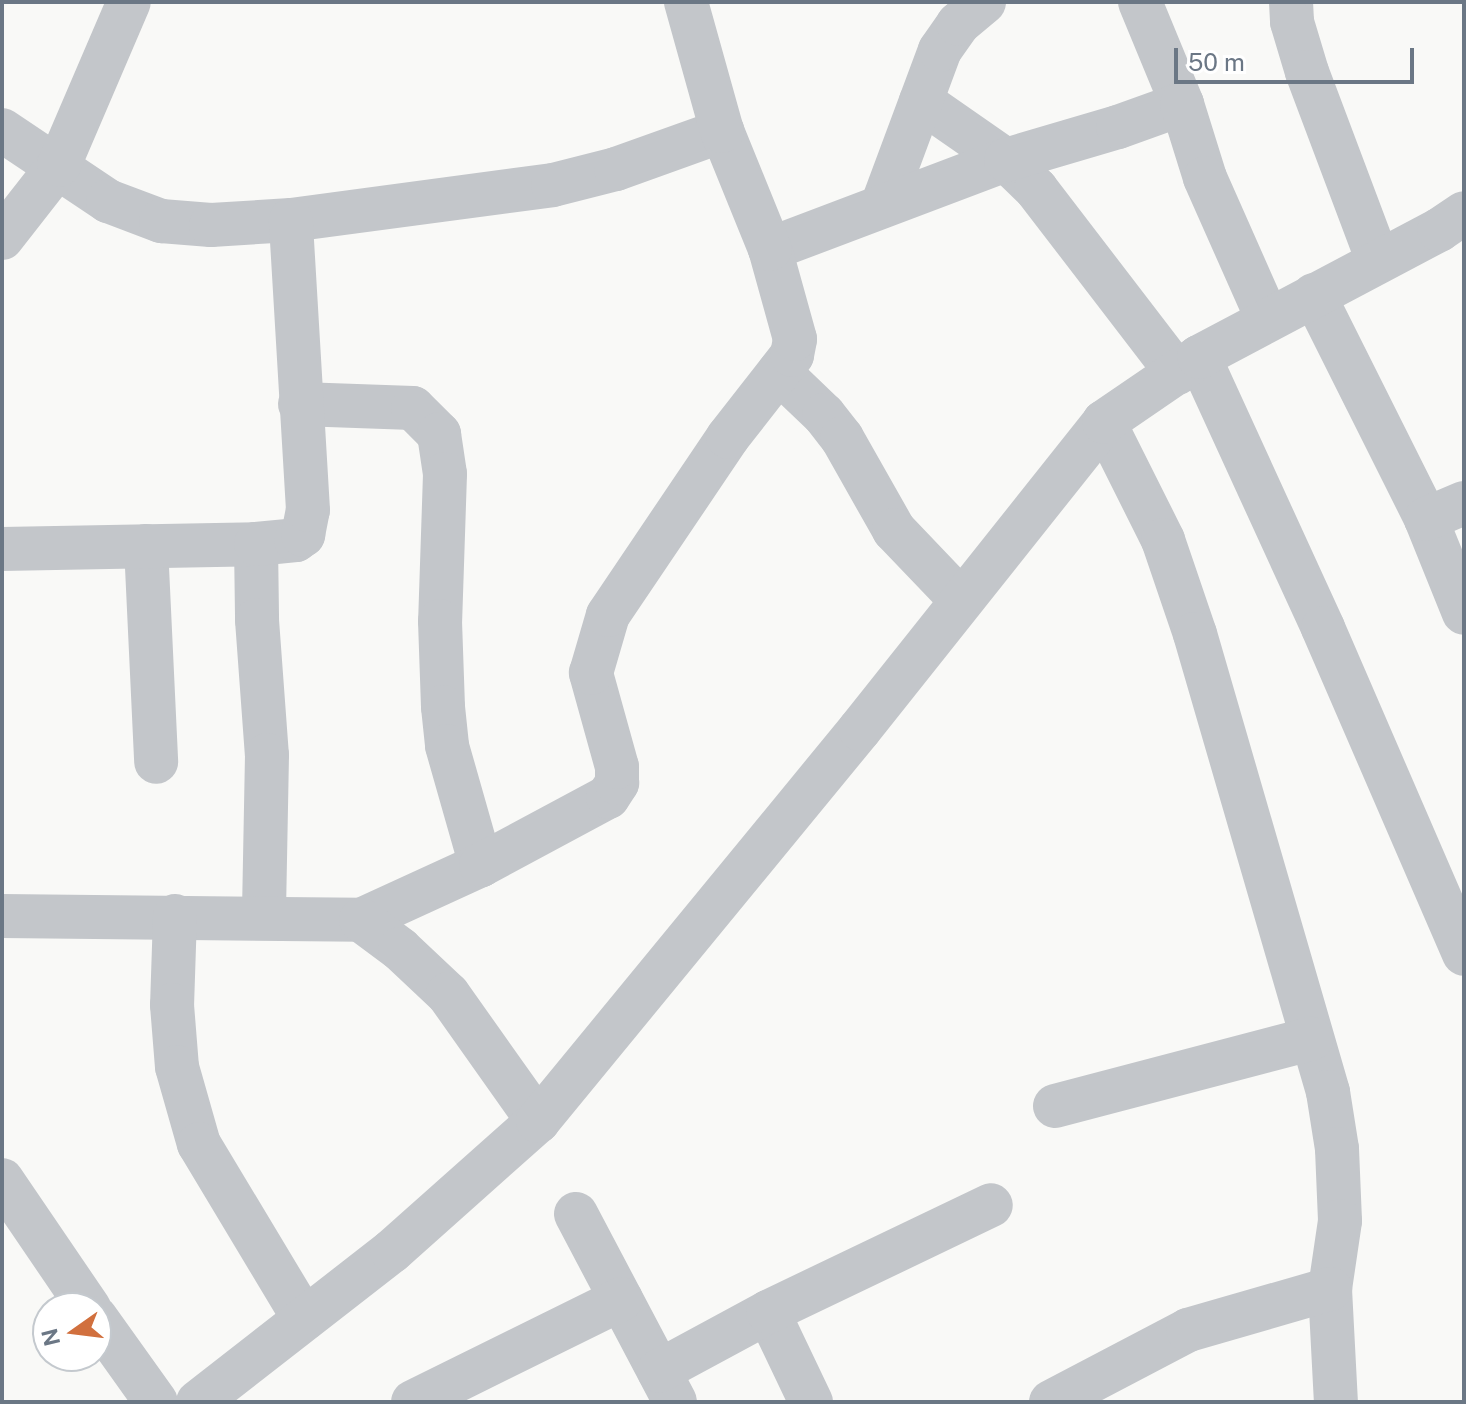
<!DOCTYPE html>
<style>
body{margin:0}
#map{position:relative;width:1466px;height:1404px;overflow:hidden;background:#f9f9f7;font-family:"Public Sans",sans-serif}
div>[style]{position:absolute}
.minor>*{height:44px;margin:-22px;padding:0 22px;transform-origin:22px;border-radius:22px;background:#c3c6ca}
span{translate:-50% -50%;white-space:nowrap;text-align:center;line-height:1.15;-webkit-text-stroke:8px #fff;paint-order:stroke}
.frame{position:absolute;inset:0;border:4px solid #6b7785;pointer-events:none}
.north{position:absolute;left:32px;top:1292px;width:80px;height:80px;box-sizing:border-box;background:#fff;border:2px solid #c4c9ce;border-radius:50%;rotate:256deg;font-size:22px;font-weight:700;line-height:32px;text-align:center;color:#6b7785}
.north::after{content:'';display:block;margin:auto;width:28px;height:36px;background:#d1703e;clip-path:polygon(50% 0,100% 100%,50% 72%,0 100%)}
.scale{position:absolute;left:1174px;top:48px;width:240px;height:36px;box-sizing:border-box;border:4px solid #6b7785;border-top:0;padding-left:10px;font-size:24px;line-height:28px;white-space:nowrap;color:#6b7785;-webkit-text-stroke:6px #fff;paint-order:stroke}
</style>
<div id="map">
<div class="minor">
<div style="left:1140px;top:2px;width:110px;rotate:67.6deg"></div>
<div style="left:1291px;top:2px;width:20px;rotate:87deg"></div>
<div style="left:1292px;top:22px;width:52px;rotate:73.3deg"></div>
<div style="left:1307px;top:72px;width:202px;rotate:69.4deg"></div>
<div style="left:921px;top:101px;width:103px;rotate:34.8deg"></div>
<div style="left:1006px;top:160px;width:42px;rotate:44deg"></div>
<div style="left:1036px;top:189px;width:232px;rotate:52.5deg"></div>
<div style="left:2px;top:130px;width:128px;rotate:33.8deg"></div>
<div style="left:108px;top:201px;width:57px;rotate:20.7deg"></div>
<div style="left:161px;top:221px;width:50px;rotate:4.6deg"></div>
<div style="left:211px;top:225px;width:80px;rotate:-3.6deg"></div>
<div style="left:291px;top:220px;width:264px;rotate:-7.6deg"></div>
<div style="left:553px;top:185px;width:65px;rotate:-14.3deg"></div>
<div style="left:616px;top:169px;width:113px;rotate:-19.7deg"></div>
<div style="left:882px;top:206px;width:166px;rotate:-69.6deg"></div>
<div style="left:940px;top:50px;width:32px;rotate:-55deg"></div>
<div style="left:958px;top:24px;width:34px;rotate:-40deg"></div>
<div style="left:2px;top:238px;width:93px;rotate:-52deg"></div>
<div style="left:59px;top:165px;width:177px;rotate:-66.8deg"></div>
<div style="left:770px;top:249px;width:252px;rotate:-20.7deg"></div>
<div style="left:1006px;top:160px;width:117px;rotate:-16.4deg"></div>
<div style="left:1118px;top:127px;width:68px;rotate:-19.8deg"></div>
<div style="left:1182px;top:104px;width:77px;rotate:72.7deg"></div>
<div style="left:1205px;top:178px;width:155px;rotate:66.1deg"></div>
<div style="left:1314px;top:295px;width:250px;rotate:63.4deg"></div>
<div style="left:1426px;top:519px;width:101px;rotate:68deg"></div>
<div style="left:1199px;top:357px;width:298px;rotate:65.4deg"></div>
<div style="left:1323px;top:628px;width:355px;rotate:66.6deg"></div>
<div style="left:779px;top:372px;width:62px;rotate:43.7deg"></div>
<div style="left:824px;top:415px;width:29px;rotate:52deg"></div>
<div style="left:842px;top:438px;width:106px;rotate:60.5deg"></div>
<div style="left:894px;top:530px;width:97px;rotate:46.3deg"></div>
<div style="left:300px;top:404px;width:113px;rotate:2deg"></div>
<div style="left:413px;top:408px;width:37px;rotate:45deg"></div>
<div style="left:439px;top:434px;width:40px;rotate:81.5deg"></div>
<div style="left:445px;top:474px;width:147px;rotate:91.9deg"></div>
<div style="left:440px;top:621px;width:86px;rotate:88deg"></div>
<div style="left:443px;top:707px;width:39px;rotate:84deg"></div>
<div style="left:447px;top:746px;width:124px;rotate:74.1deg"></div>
<div style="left:1104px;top:422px;width:132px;rotate:63.4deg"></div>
<div style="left:1163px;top:540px;width:99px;rotate:71.2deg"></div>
<div style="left:1195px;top:634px;width:477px;rotate:73.8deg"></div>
<div style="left:1328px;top:1092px;width:58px;rotate:81deg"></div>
<div style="left:1337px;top:1149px;width:72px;rotate:87.6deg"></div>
<div style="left:1340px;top:1221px;width:69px;rotate:98.4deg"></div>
<div style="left:1330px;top:1289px;width:113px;rotate:87deg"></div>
<div style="left:1426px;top:519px;width:41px;rotate:-22.8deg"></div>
<div style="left:256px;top:544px;width:76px;rotate:89.2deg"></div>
<div style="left:257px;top:620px;width:135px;rotate:85.8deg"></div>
<div style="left:267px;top:755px;width:162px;rotate:91.1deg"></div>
<div style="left:146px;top:546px;width:216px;rotate:87.3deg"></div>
<div style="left:2px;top:549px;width:254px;rotate:-1.1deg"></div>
<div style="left:256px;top:544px;width:40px;rotate:-5.7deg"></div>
<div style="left:296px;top:540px;width:9px;rotate:-36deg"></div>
<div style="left:303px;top:535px;width:25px;rotate:-79deg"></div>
<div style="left:308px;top:510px;width:290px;rotate:-93.4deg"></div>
<div style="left:2px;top:916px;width:359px;rotate:0.6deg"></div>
<div style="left:361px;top:920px;width:132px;rotate:-24.6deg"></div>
<div style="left:481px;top:865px;width:144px;rotate:-28.2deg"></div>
<div style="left:608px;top:797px;width:17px;rotate:-57deg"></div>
<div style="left:617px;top:783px;width:16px;rotate:-90deg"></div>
<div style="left:617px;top:767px;width:98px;rotate:-105.5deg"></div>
<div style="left:591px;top:673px;width:60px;rotate:-73.7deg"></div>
<div style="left:608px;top:615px;width:215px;rotate:-56deg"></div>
<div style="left:728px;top:437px;width:104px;rotate:-52deg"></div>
<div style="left:792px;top:355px;width:16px;rotate:-79deg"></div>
<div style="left:795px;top:339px;width:93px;rotate:-105.5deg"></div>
<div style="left:770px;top:249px;width:127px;rotate:-112.1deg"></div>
<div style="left:722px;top:131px;width:134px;rotate:-105.6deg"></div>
<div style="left:175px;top:916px;width:89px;rotate:91.9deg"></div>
<div style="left:172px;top:1005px;width:62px;rotate:85.4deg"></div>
<div style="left:177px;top:1067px;width:80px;rotate:74.1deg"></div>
<div style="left:199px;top:1144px;width:204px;rotate:59deg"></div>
<div style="left:361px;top:920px;width:49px;rotate:36.6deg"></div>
<div style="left:400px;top:949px;width:66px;rotate:43.2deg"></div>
<div style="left:448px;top:994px;width:156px;rotate:54.7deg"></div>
<div style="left:1055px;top:1106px;width:265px;rotate:-14.7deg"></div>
<div style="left:2px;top:1180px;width:155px;rotate:55.8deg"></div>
<div style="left:576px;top:1214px;width:212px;rotate:62.2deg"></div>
<div style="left:768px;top:1312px;width:100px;rotate:64.5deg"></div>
<div style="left:96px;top:1318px;width:103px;rotate:54.5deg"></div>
<div style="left:659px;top:1371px;width:124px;rotate:-28.4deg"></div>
<div style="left:768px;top:1312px;width:247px;rotate:-25.6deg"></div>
<div style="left:198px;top:1402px;width:246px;rotate:-37.9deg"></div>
<div style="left:392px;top:1251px;width:195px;rotate:-41.7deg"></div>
<div style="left:538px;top:1121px;width:507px;rotate:-50.6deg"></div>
<div style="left:860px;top:729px;width:392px;rotate:-51.5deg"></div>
<div style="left:1104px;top:422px;width:115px;rotate:-34.4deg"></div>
<div style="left:1199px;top:357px;width:272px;rotate:-27.9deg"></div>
<div style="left:1439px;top:230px;width:30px;rotate:-34deg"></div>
<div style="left:413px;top:1402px;width:232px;rotate:-26.3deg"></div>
<div style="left:1051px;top:1402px;width:155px;rotate:-27.7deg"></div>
<div style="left:1188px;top:1330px;width:148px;rotate:-16.1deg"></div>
</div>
<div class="frame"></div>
<div class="north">N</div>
<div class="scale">50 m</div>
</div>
